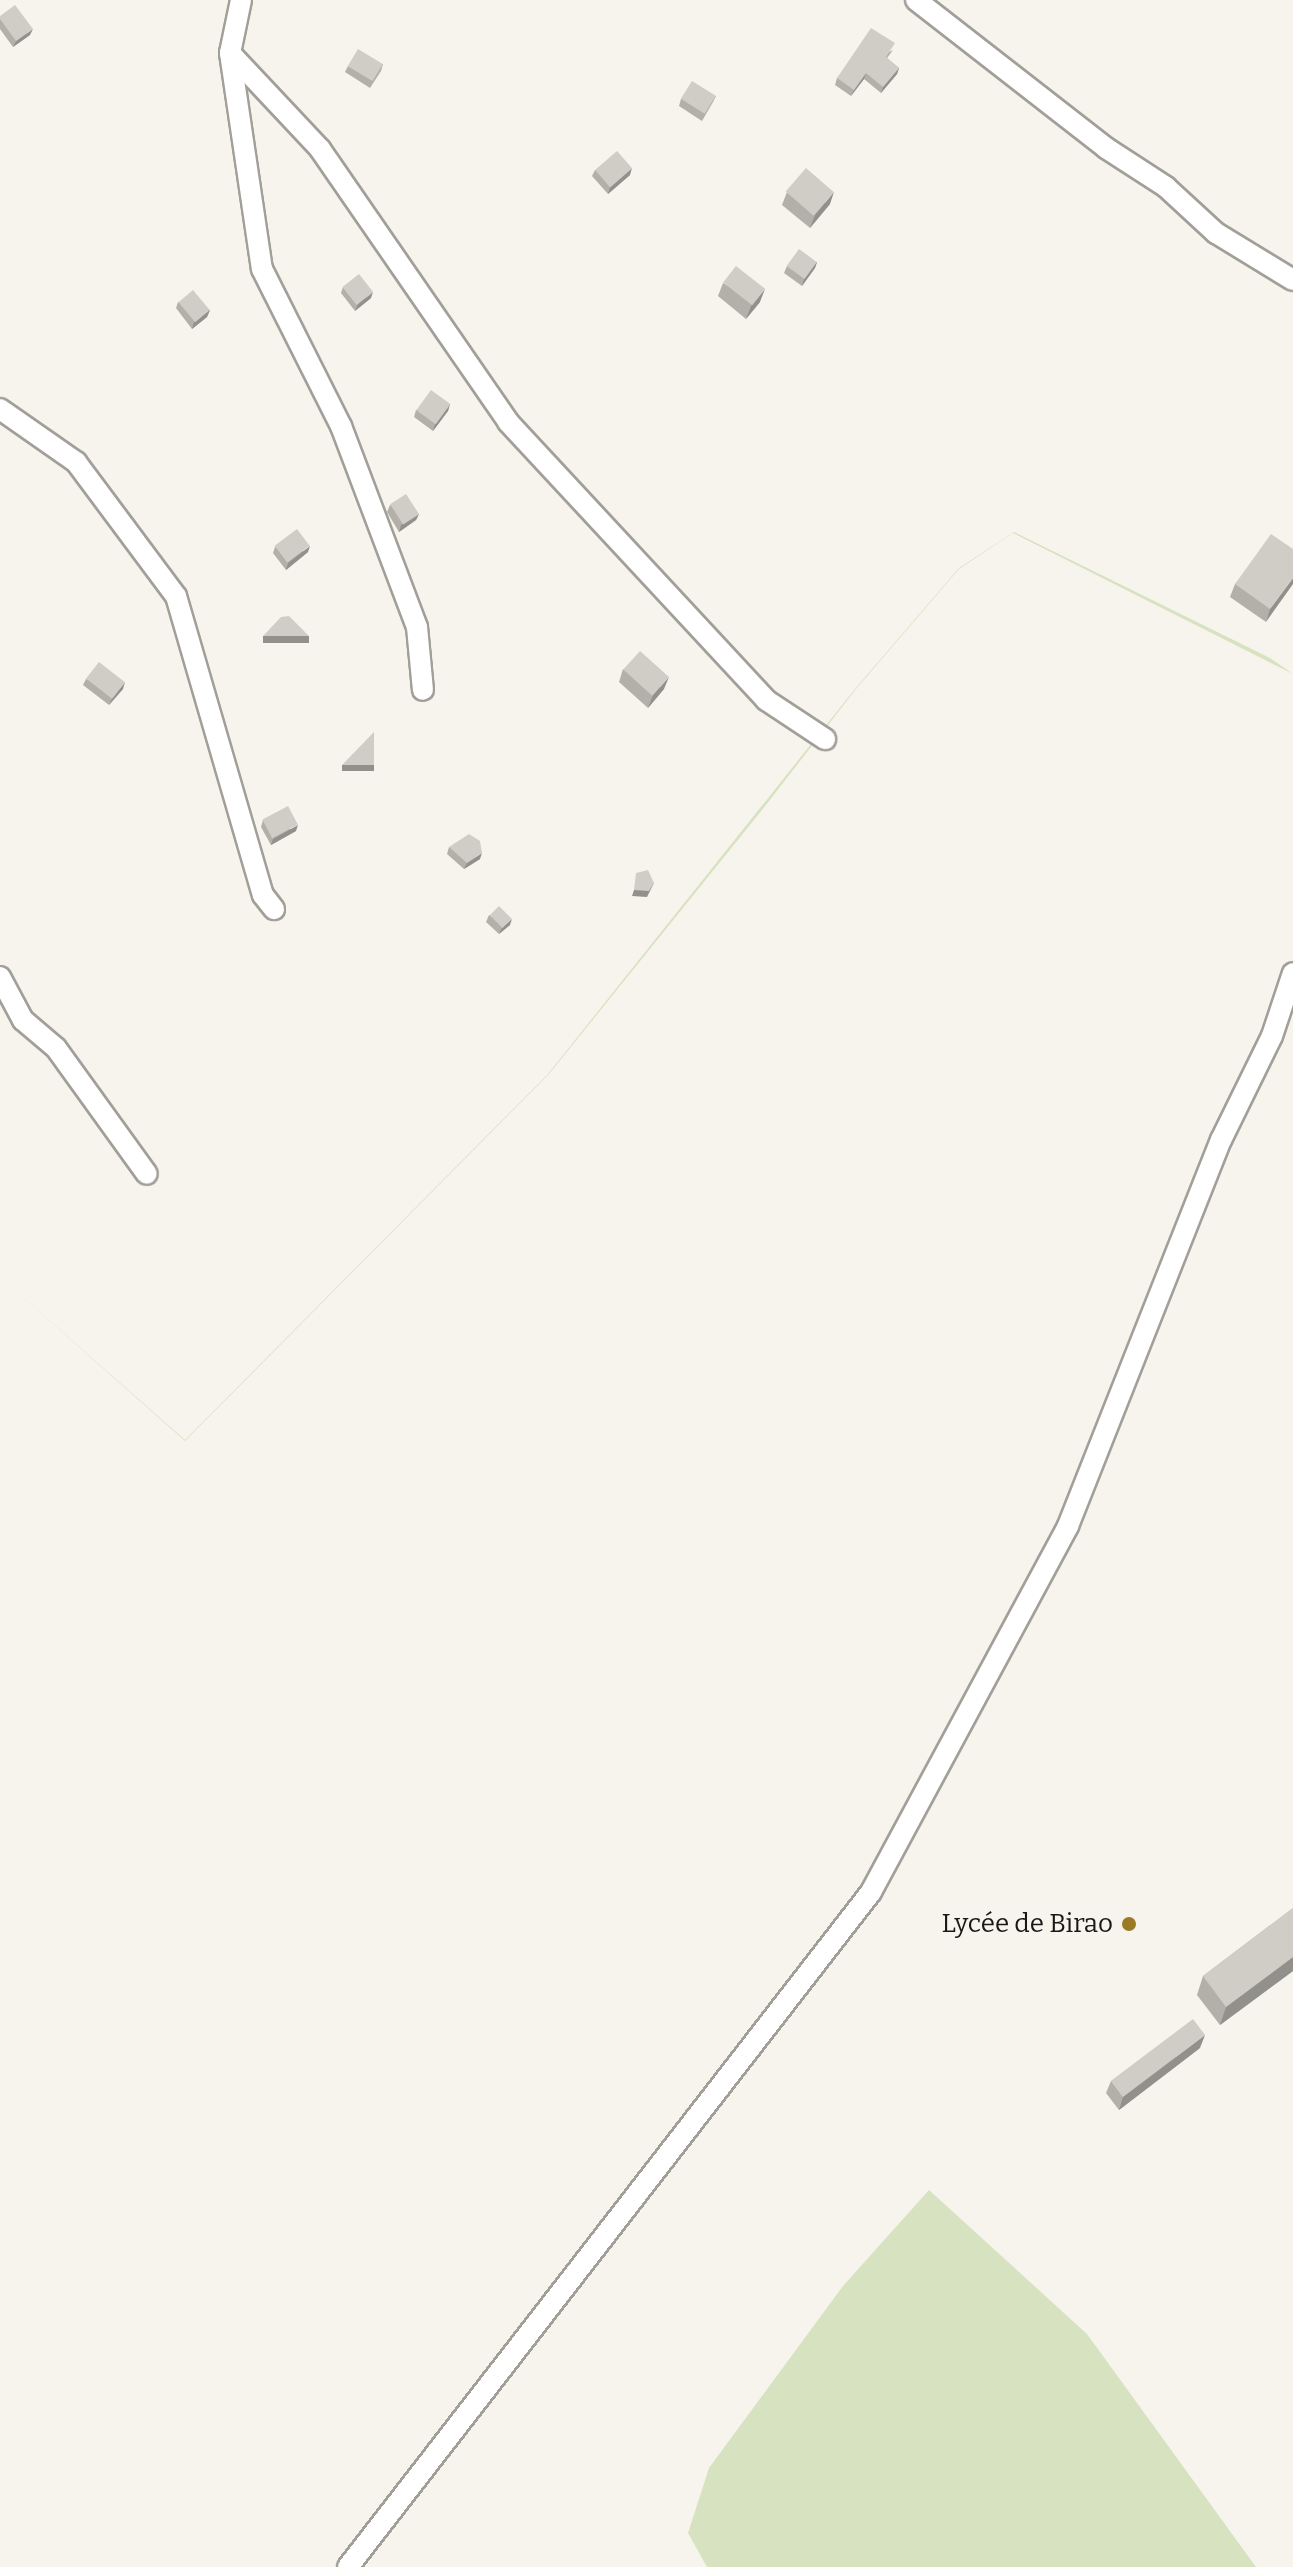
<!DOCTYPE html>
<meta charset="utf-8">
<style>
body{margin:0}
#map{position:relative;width:1293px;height:2567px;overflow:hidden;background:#f7f4ed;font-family:Bitter,serif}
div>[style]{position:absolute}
.green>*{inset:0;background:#d6e2c0}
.roads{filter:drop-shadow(2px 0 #a29f99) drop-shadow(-2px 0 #a29f99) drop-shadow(0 2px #a29f99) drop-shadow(0 -2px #a29f99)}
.street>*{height:20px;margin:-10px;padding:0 10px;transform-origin:10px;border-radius:10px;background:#fff}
.wall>*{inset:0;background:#b3b0aa}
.shaded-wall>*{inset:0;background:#92908b;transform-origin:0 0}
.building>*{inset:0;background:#d0cdc6;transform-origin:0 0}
.dots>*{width:22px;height:22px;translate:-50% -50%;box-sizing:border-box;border:4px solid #f7f4ed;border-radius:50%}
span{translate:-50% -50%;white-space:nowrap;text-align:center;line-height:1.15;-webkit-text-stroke:7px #f7f4ed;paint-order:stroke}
.poi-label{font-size:26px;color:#191816}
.right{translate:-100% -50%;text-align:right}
</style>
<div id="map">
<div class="green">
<div style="clip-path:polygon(1014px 532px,1270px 658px,1293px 674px,1013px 533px,959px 569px,856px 689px,762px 810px,549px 1074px,185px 1441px,0 1277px,185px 1440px,548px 1074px,855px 689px,959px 568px)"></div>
<div style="clip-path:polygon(929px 2190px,1087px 2334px,1256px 2567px,707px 2567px,688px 2533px,709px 2468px,843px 2286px)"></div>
</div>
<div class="roads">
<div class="street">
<div style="left:241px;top:0;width:54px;rotate:101.7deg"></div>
<div style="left:230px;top:53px;width:218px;rotate:81.6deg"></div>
<div style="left:262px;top:269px;width:176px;rotate:63.3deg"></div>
<div style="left:341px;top:426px;width:215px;rotate:69.3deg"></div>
<div style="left:417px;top:627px;width:63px;rotate:84.6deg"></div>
<div style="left:916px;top:0;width:241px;rotate:37.9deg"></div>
<div style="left:1106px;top:148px;width:72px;rotate:33deg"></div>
<div style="left:1166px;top:187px;width:68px;rotate:42.6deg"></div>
<div style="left:1216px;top:233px;width:90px;rotate:31.4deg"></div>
<div style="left:230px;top:53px;width:132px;rotate:46.8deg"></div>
<div style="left:320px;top:149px;width:331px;rotate:55.4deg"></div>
<div style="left:508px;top:422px;width:379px;rotate:47.1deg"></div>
<div style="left:766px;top:700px;width:71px;rotate:33.5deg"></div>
<div style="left:0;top:409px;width:93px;rotate:34.9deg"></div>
<div style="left:76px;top:462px;width:167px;rotate:53.3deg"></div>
<div style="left:176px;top:596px;width:311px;rotate:73.8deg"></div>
<div style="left:263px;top:895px;width:18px;rotate:52deg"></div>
<div style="left:0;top:977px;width:49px;rotate:61.9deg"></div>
<div style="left:23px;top:1020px;width:43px;rotate:40.3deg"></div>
<div style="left:56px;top:1048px;width:155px;rotate:54.2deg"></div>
<div style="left:348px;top:2567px;width:854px;rotate:-52.23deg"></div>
<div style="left:871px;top:1892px;width:416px;rotate:-61.7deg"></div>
<div style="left:1068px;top:1526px;width:415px;rotate:-68.4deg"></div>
<div style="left:1221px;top:1140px;width:116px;rotate:-63.9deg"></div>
<div style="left:1272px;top:1036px;width:66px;rotate:-71.6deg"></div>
</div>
</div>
<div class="wall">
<div style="clip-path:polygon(0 16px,30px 35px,13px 47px,0 29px)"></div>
<div style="clip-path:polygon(893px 50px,887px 58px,899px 68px,897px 74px,881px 93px,864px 79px,851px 96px,835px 85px,837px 78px)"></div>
<div style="clip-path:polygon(383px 64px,381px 71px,370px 88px,345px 72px,348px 66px)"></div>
<div style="clip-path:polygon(716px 96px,713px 102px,702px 121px,679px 106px,681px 99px)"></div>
<div style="clip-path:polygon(595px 170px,630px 175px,608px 194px,592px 176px)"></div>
<div style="clip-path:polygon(787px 192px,830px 204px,810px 228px,782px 205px)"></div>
<div style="clip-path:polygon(817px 262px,815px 268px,802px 286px,784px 273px,787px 266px)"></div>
<div style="clip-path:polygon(723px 283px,760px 302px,746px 319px,718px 296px)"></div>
<div style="clip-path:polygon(343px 287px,371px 298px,355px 311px,341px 293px)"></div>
<div style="clip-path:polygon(178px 302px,210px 310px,207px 317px,192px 329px,176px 308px)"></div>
<div style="clip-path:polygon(450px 404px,448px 411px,433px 431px,414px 417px,416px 410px)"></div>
<div style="clip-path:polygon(390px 505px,419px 514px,416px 520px,399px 532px,387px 512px)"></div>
<div style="clip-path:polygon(275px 547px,308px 552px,286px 570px,273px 553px)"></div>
<div style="clip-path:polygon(1293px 549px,1266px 622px,1230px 597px,1235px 584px)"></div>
<div style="clip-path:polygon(623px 669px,664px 689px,648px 708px,619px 682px)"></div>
<div style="clip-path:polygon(86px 679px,123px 689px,109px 705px,83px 685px)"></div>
<div style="clip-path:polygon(263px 820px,296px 831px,271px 845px,261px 827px)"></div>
<div style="clip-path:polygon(449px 847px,480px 859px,464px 869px,447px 854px)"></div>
<div style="clip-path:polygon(489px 915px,510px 925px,499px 934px,486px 922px)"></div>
<div style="clip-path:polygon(1293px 1908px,1293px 1971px,1220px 2025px,1197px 1995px,1203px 1976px)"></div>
<div style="clip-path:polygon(1200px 2048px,1119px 2110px,1106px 2093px,1111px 2081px)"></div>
</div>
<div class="shaded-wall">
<div style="clip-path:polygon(33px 29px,30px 35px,13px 47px,16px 41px)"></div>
<div style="clip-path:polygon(899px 68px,897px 74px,881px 93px,883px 87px)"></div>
<div style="clip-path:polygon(866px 73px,864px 79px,851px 96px,854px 90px)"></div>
<div style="clip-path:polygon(632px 168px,630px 175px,608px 194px,610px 187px)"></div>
<div style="clip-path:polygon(834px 192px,830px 204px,810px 228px,815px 215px)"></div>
<div style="clip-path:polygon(817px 262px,815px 268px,802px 286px,804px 279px)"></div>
<div style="clip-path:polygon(765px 289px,760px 302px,746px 319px,751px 306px)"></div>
<div style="clip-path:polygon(373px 292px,371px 298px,355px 311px,358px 304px)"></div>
<div style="clip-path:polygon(210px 310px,207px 317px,192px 329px,194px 322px)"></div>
<div style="clip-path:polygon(450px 404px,448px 411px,433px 431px,435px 424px)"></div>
<div style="clip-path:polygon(419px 514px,416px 520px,399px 532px,401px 525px)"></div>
<div style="clip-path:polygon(310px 546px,308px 552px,286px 570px,288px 563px)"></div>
<div style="clip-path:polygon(1293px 578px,1293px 584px,1266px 622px,1270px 609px)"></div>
<div style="left:263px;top:636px;width:46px;height:7px"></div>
<div style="clip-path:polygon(669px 677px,664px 689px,648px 708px,653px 695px)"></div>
<div style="clip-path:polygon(125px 682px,123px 689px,109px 705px,112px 699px)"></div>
<div style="left:342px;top:765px;width:32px;height:6px"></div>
<div style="clip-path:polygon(298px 825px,296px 831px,271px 845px,273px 839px)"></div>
<div style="clip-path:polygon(482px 853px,480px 859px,464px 869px,467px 863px)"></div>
<div style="clip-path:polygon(654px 883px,647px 897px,632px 896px,634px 890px)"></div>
<div style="clip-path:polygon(512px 919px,510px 925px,499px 934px,502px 928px)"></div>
<div style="clip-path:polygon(1293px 1957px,1293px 1971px,1220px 2025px,1226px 2007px)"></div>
<div style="clip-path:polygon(1205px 2035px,1200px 2048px,1119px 2110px,1123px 2097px)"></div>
</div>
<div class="building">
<div style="clip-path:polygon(15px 5px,33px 29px,16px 41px,0 19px,0 16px)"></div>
<div style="clip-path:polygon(871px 28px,895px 43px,886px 57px,899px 68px,883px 87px,866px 73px,854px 90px,837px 78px)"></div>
<div style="left:358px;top:49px;width:29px;height:20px;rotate:31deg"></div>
<div style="left:692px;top:81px;width:28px;height:21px;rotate:32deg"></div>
<div style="left:617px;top:151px;width:23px;height:29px;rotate:49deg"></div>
<div style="left:806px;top:168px;width:37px;height:31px;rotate:41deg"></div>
<div style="left:799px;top:249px;width:22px;height:21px;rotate:36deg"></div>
<div style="left:736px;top:266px;width:37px;height:21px;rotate:38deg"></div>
<div style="left:359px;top:274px;width:23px;height:21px;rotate:52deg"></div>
<div style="left:193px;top:290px;width:26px;height:19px;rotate:50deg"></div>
<div style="left:431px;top:390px;width:24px;height:25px;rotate:36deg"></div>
<div style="left:406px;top:494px;width:24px;height:19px;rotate:57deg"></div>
<div style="left:297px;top:529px;width:21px;height:28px;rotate:53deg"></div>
<div style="clip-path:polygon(1271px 534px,1293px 549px,1293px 578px,1270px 609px,1235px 584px)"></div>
<div style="clip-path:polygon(289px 616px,309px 636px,263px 636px,281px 617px)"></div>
<div style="left:640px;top:651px;width:39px;height:25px;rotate:42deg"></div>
<div style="left:99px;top:662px;width:33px;height:21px;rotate:38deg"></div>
<div style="clip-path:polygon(374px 732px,374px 765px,342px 765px)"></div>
<div style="left:288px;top:806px;width:21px;height:29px;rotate:62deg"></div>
<div style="clip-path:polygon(469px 834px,480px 841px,482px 853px,467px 863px,449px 847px)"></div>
<div style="clip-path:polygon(648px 870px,654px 883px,649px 891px,634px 890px,636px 873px)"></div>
<div style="left:499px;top:906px;width:18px;height:13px;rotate:45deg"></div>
<div style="clip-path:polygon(1293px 1908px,1293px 1957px,1226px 2007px,1203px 1976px)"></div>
<div style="left:1193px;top:2019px;width:20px;height:103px;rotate:53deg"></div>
</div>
<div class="dots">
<div style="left:1129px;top:1924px;background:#9c7a25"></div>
</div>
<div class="poi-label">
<span class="right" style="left:1113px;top:1924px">Lycée de Birao</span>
</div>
</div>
